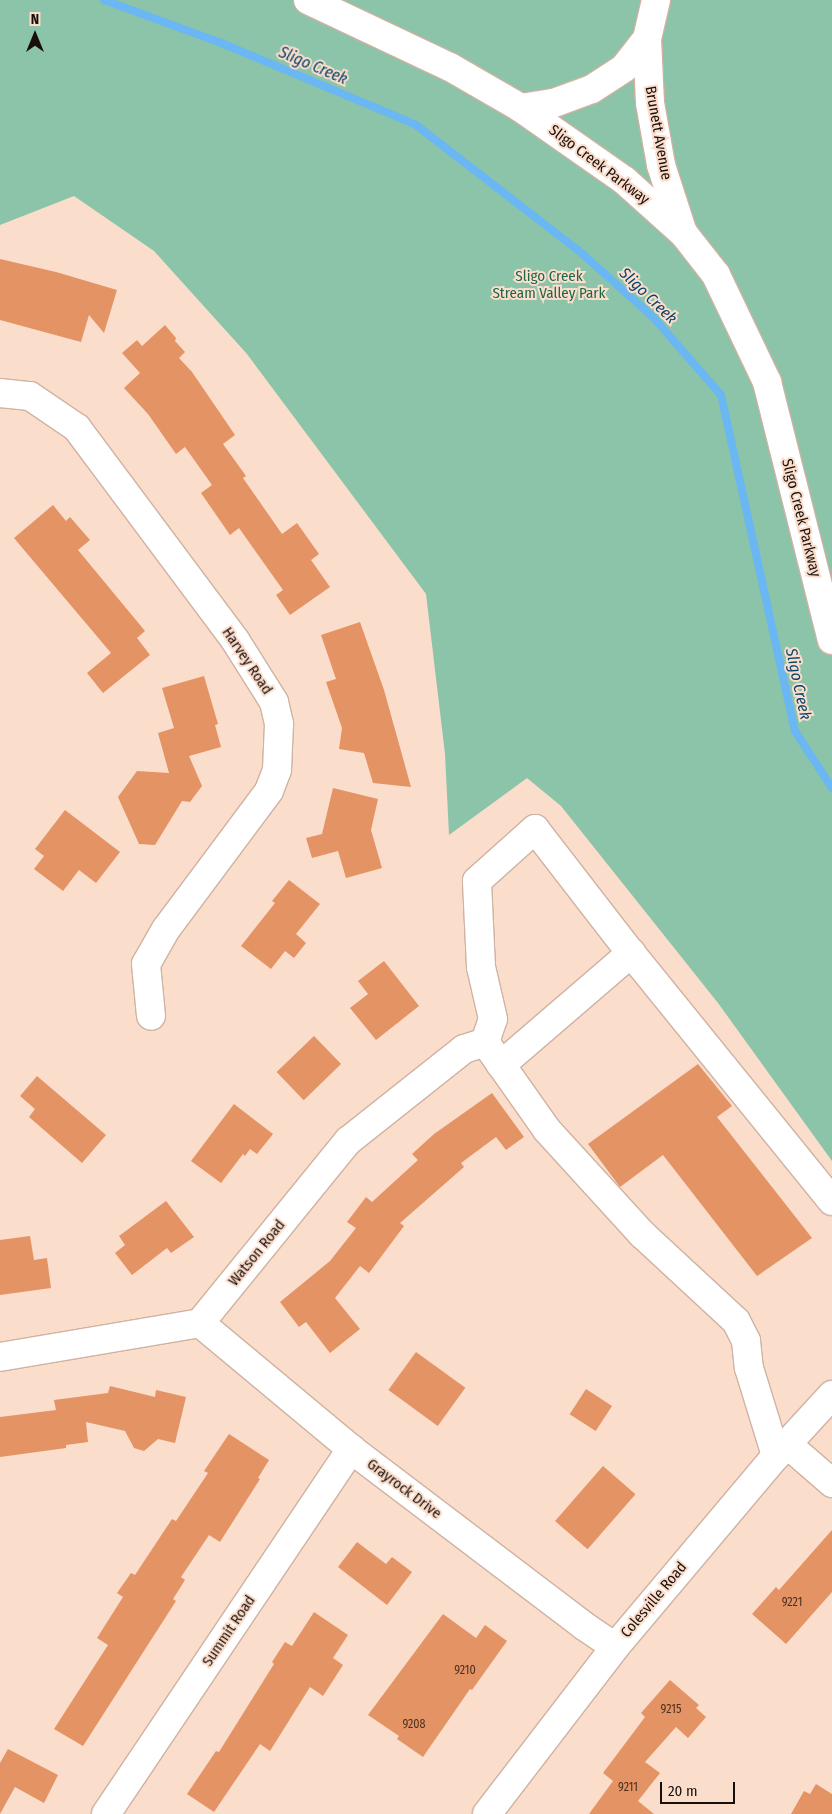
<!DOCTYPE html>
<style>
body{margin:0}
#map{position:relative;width:832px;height:1814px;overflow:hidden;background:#fbddcc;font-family:"Fira Sans Condensed",sans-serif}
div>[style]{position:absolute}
.green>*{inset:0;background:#8bc4a8}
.stream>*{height:8px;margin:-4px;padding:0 4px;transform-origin:4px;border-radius:4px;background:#6ab7f4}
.building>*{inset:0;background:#e49364;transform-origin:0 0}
.roads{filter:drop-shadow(1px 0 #cfb2a2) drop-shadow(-1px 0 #cfb2a2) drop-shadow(0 1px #cfb2a2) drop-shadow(0 -1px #cfb2a2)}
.minor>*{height:28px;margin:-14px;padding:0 14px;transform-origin:14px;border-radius:14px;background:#fff}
.highway>*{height:28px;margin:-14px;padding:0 14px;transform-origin:14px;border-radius:14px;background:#fff}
span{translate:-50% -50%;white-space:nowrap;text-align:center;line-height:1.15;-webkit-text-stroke:4px #fbddcc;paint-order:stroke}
.number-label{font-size:12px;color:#4c3020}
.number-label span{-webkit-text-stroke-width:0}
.street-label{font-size:15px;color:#190f0a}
.park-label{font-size:15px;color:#1c6749}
.water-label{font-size:16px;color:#06436a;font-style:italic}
.north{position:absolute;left:10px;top:10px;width:50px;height:50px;-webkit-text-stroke:4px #fbddcc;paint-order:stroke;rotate:0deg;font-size:14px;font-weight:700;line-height:20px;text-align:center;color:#190f0a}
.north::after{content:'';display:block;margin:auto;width:18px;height:22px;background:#190f0a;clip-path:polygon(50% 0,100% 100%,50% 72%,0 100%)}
.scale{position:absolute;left:660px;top:1782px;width:75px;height:22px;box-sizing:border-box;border:2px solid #190f0a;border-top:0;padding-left:6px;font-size:15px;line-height:18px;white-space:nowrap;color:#190f0a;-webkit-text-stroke:4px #fbddcc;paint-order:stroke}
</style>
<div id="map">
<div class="green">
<div style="clip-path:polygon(0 0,832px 0,832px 1161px,718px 1003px,561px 806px,527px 778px,449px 835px,445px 754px,426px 594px,247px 354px,154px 251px,74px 196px,0 225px)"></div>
</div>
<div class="stream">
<div style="left:104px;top:0;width:122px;rotate:20.1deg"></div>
<div style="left:219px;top:42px;width:214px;rotate:22.8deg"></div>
<div style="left:416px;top:125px;width:205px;rotate:37.7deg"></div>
<div style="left:578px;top:250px;width:101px;rotate:41.8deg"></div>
<div style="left:653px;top:317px;width:103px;rotate:48.9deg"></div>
<div style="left:721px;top:395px;width:344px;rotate:77.6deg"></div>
<div style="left:795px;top:731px;width:68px;rotate:57deg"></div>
</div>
<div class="building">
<div style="clip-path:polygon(0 259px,56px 272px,117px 290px,104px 333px,89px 315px,81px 342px,0 320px)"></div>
<div style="clip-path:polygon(165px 325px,176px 338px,175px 341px,185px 352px,179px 358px,192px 372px,235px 435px,223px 444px,246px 476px,243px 478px,282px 534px,297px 523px,319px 554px,311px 560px,330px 587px,290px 615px,276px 595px,283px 590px,239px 528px,230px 535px,201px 493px,212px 485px,185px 447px,176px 454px,148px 414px,124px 388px,140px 373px,122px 353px,137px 340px,142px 346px)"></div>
<div style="clip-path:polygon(53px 505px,66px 521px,70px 517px,90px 540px,78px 550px,145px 631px,137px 638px,150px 655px,103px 693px,87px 673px,111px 653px,14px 538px)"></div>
<div style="clip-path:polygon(360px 622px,384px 690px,411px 787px,373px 783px,364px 753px,339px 749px,342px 728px,326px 682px,336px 679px,321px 635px)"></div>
<div style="clip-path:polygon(204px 676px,218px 724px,215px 725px,221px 747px,189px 756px,202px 786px,190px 802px,182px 801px,155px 845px,139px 844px,118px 797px,137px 771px,169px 773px,158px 733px,174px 728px,162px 688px)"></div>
<div style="clip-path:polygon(333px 788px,378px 799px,371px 830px,382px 868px,346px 878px,338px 851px,312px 858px,306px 838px,322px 834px)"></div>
<div style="clip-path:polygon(65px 810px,120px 852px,96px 883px,79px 870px,63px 891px,34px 869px,44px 856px,35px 849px)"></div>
<div style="clip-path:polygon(289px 880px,320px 904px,296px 934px,306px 943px,294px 958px,285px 951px,271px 969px,241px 946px,275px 903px,272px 901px)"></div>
<div style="clip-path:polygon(384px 961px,419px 1006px,376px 1040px,350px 1008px,368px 994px,358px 981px)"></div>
<div style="left:314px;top:1036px;width:39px;height:52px;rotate:46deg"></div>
<div style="clip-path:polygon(698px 1064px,732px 1106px,717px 1117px,812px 1238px,757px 1276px,663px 1155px,620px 1187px,588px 1144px)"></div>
<div style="clip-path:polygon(37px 1076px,106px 1135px,82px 1163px,29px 1117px,35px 1109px,20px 1096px)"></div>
<div style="clip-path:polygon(492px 1093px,524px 1137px,506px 1150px,496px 1137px,461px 1163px,464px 1167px,400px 1223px,404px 1226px,369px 1273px,360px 1266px,335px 1298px,360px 1329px,330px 1353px,306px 1322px,299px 1327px,280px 1302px,330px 1261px,356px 1228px,347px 1222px,366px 1197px,372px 1202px,418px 1160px,412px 1154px,434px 1134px)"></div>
<div style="clip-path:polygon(234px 1104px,273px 1134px,257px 1154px,250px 1149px,245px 1156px,243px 1154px,221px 1183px,191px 1161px)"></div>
<div style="clip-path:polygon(166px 1201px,194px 1237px,171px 1253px,167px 1248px,132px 1275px,115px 1253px,125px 1245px,119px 1236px)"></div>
<div style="clip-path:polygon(30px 1236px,34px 1260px,47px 1258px,51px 1288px,0 1295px,0 1240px)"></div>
<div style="left:416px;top:1352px;width:61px;height:47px;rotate:36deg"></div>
<div style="clip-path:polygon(110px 1386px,155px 1397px,156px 1390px,186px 1397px,175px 1443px,158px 1439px,144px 1451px,134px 1448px,125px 1431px,86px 1422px,88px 1442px,66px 1445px,66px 1448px,0 1457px,0 1417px,56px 1410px,54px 1400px,108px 1393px)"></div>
<div style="left:586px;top:1389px;width:31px;height:30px;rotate:33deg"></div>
<div style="clip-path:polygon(229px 1434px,269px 1460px,258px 1478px,260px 1479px,220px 1542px,209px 1535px,181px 1577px,185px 1580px,173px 1599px,176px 1601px,83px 1746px,54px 1729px,108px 1645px,97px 1638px,123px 1597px,117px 1593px,131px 1573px,135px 1575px,172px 1519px,176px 1521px,208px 1473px,204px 1471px)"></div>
<div style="left:603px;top:1466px;width:43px;height:73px;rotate:41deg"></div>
<div style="clip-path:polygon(832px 1530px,832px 1592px,786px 1644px,752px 1614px,776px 1587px,779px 1590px)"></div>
<div style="clip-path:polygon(357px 1542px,386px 1564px,392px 1557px,412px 1572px,387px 1605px,338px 1567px)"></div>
<div style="clip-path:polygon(314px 1612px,348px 1635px,333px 1658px,343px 1665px,323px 1696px,310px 1687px,270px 1751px,260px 1744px,214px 1812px,187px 1794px,216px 1751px,219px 1752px,274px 1664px,272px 1662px,285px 1642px,292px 1646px)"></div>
<div style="clip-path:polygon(443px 1614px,476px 1638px,485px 1625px,507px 1641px,472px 1690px,470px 1689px,423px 1757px,397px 1739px,399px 1736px,368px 1715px)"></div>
<div style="clip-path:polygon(670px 1680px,699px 1705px,696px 1708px,706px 1717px,688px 1738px,676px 1727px,645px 1762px,660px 1773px,638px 1801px,654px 1814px,589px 1814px,613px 1781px,603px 1773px,645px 1717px,641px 1713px)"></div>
<div style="clip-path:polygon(8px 1749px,58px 1775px,44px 1803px,15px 1787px,0 1814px,0 1763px)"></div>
<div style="clip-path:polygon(816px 1784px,832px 1794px,832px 1814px,791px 1814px,804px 1791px,810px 1794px)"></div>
</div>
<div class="roads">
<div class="minor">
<div style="left:308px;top:0;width:157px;rotate:25.3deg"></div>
<div style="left:450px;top:67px;width:82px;rotate:30deg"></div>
<div style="left:521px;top:108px;width:126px;rotate:35deg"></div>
<div style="left:624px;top:180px;width:81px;rotate:42deg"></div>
<div style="left:684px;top:234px;width:52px;rotate:52deg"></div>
<div style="left:716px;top:275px;width:119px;rotate:64.5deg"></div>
<div style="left:767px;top:382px;width:266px;rotate:75.9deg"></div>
<div style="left:656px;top:0;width:40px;rotate:103deg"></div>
<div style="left:647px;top:39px;width:64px;rotate:87.3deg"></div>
<div style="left:650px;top:103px;width:63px;rotate:79.9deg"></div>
<div style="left:661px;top:165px;width:68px;rotate:72.1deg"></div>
<div style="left:521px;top:108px;width:33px;rotate:-9deg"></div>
<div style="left:554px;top:103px;width:40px;rotate:-20.2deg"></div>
<div style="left:592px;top:89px;width:38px;rotate:-33deg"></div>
<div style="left:624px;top:68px;width:37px;rotate:-52deg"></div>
<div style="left:0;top:393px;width:30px;rotate:6deg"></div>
<div style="left:30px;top:396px;width:57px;rotate:34.2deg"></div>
<div style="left:77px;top:428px;width:264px;rotate:53.3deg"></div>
<div style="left:235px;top:640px;width:73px;rotate:57.8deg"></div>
<div style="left:274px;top:702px;width:23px;rotate:77deg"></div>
<div style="left:279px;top:724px;width:46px;rotate:92.5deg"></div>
<div style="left:277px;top:770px;width:22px;rotate:111deg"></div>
<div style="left:269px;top:791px;width:172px;rotate:126.7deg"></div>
<div style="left:166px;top:929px;width:40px;rotate:119.7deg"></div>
<div style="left:146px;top:964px;width:52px;rotate:84.5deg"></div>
<div style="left:485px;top:1042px;width:24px;rotate:-71deg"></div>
<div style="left:493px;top:1019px;width:53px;rotate:-103deg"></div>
<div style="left:481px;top:967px;width:86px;rotate:-92.7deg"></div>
<div style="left:477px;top:881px;width:78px;rotate:-41.9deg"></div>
<div style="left:535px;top:829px;width:157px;rotate:52.3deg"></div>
<div style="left:631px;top:953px;width:319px;rotate:51deg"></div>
<div style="left:501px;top:1065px;width:172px;rotate:-40.7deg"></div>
<div style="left:200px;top:1323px;width:197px;rotate:39.8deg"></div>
<div style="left:351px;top:1449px;width:293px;rotate:37.2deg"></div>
<div style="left:584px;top:1626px;width:37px;rotate:34deg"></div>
<div style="left:0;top:1357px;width:203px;rotate:-9.6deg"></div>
<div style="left:200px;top:1323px;width:235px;rotate:-50.9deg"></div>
<div style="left:348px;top:1141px;width:148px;rotate:-38.4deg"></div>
<div style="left:464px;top:1049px;width:22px;rotate:-18deg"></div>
<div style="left:485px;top:1042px;width:108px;rotate:54.8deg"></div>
<div style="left:547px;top:1130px;width:141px;rotate:47.6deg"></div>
<div style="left:642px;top:1234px;width:128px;rotate:42.8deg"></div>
<div style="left:736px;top:1321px;width:22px;rotate:63deg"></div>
<div style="left:746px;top:1341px;width:27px;rotate:84deg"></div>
<div style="left:749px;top:1368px;width:92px;rotate:72.9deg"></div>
<div style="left:787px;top:1444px;width:60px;rotate:40.9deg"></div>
<div style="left:106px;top:1814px;width:440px;rotate:-56.1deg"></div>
</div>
<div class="highway">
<div style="left:487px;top:1814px;width:210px;rotate:-52.5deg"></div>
<div style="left:615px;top:1647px;width:250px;rotate:-49.9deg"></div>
<div style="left:776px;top:1456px;width:83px;rotate:-47.4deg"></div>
</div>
</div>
<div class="number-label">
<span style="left:792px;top:1603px">9221</span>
<span style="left:465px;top:1671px">9210</span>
<span style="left:671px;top:1710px">9215</span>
<span style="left:414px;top:1725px">9208</span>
<span style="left:628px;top:1788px">9211</span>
</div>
<div class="street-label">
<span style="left:658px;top:133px;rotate:80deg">Brunett Avenue</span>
<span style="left:599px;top:165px;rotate:37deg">Sligo Creek Parkway</span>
<span style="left:801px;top:518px;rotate:76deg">Sligo Creek Parkway</span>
<span style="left:247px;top:661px;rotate:56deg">Harvey Road</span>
<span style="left:257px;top:1253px;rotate:-51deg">Watson Road</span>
<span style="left:404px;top:1489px;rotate:37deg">Grayrock Drive</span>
<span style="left:654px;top:1600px;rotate:-50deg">Colesville Road</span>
<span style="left:229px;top:1631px;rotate:-56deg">Summit Road</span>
</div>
<div class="park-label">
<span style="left:549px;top:285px">Sligo Creek<br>Stream Valley Park</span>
</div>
<div class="water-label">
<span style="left:313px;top:66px;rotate:23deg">Sligo Creek</span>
<span style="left:648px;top:296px;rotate:44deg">Sligo Creek</span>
<span style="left:798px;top:684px;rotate:78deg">Sligo Creek</span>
</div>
<div class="north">N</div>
<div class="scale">20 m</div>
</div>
